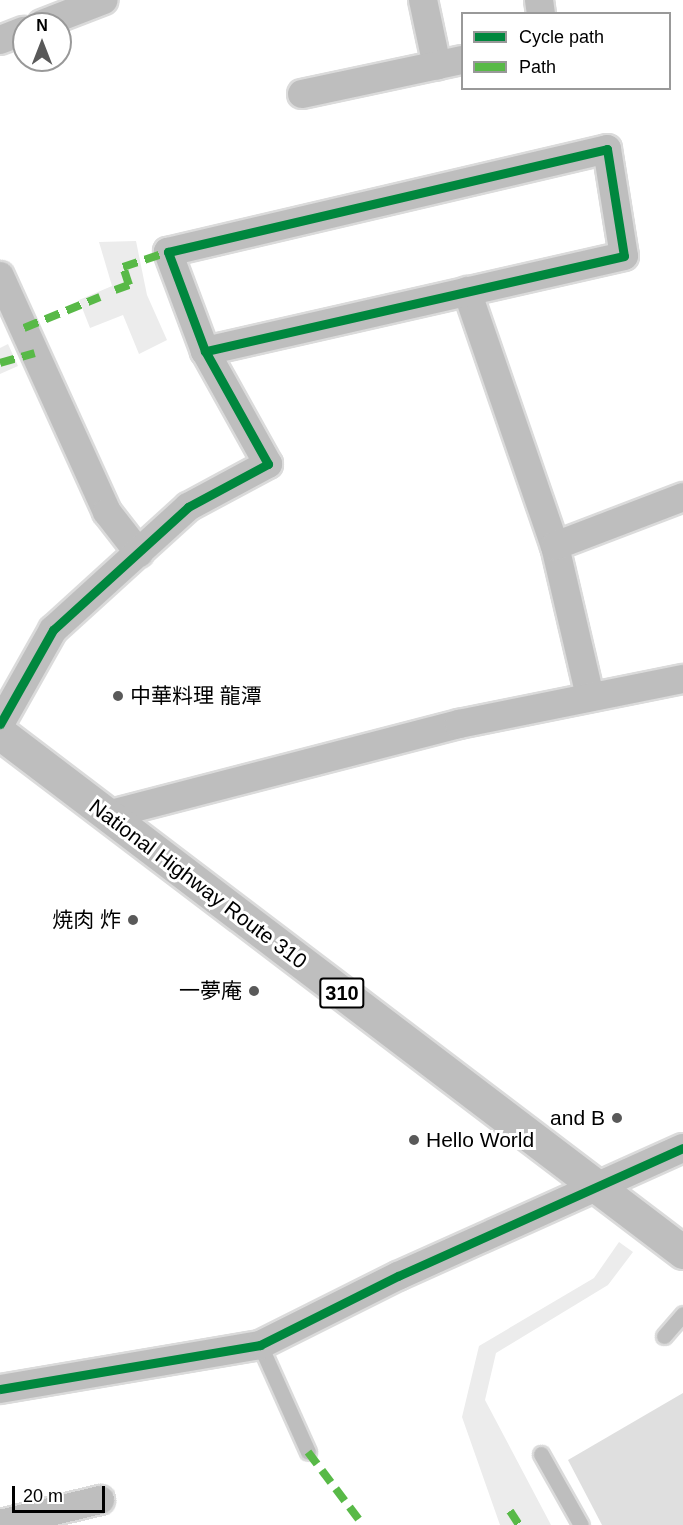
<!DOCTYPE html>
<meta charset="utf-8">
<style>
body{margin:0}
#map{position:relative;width:683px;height:1525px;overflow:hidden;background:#fff;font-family:Arial,"Noto Sans JP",sans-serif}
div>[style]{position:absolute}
.green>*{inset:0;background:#ececec}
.building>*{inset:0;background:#dfdfdf}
.roads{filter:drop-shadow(2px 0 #dbdbdb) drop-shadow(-2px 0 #dbdbdb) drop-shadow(0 2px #dbdbdb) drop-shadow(0 -2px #dbdbdb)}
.service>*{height:15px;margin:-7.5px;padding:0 7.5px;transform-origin:7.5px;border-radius:7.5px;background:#bebebe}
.minor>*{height:28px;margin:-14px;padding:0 14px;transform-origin:14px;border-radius:14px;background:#bebebe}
.trunk>*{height:33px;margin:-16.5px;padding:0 16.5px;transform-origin:16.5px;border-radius:16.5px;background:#bebebe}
.quiet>*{height:8px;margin-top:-4px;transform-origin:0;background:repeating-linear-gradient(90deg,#58b947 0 15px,transparent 0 23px)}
.cycleway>*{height:9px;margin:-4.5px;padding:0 4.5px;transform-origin:4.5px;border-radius:4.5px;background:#00873e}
.dots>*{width:16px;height:16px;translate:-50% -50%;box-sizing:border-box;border:3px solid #fff;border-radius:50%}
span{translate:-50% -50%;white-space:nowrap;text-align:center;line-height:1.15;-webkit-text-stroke:6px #fff;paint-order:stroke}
.shield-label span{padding:2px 4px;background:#fff;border:2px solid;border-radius:4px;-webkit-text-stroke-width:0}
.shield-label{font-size:20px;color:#000;font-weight:700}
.poi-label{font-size:21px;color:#000}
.left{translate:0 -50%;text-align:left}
.right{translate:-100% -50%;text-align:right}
.street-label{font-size:21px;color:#000}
.legend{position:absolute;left:461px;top:12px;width:210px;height:78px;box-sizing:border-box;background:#fff;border:2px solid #999;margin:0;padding:8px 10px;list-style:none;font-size:18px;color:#000}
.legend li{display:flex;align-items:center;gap:12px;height:30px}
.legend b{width:30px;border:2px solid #999}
.north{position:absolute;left:12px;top:12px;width:60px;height:60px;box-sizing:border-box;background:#fff;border:2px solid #999;border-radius:50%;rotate:0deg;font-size:16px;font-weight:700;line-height:24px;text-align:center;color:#000}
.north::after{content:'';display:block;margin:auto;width:21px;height:27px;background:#595959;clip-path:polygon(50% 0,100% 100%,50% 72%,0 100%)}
.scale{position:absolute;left:12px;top:1486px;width:93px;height:27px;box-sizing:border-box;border:3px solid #000;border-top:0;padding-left:8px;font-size:18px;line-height:21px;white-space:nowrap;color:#000;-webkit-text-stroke:4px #fff;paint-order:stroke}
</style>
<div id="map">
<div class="green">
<div style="clip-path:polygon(136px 241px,147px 295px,167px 340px,139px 354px,123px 315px,90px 328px,79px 300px,112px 286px,99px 242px)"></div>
<div style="clip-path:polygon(8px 344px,18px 366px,0 374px,0 348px)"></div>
<div style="clip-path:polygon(619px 1242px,633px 1252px,608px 1285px,496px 1353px,485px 1400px,551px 1525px,500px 1525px,462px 1417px,479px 1346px,594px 1278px)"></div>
</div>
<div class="building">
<div style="clip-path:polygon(683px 1393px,683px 1525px,602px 1525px,568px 1460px)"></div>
</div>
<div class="roads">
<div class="service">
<div style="left:664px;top:1336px;width:29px;rotate:-49deg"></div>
<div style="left:260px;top:1345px;width:117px;rotate:65.8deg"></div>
<div style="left:541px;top:1454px;width:81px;rotate:60.6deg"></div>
</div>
<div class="minor">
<div style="left:423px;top:0;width:67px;rotate:78deg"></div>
<div style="left:539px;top:0;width:14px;rotate:82deg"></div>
<div style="left:42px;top:24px;width:66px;rotate:-21.2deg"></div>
<div style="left:0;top:40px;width:26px;rotate:-21deg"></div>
<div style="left:302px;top:94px;width:164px;rotate:-12deg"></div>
<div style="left:0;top:276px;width:259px;rotate:65.6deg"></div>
<div style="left:107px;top:512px;width:52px;rotate:52deg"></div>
<div style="left:467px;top:291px;width:270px;rotate:71deg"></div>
<div style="left:555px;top:546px;width:155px;rotate:76.9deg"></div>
<div style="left:555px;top:546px;width:137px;rotate:-20.9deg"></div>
<div style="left:0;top:724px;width:108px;rotate:-60.6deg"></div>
<div style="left:53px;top:630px;width:183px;rotate:-42.3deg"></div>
<div style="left:188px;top:507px;width:91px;rotate:-28.3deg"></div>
<div style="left:268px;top:464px;width:129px;rotate:-119.1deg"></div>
<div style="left:205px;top:351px;width:106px;rotate:-110.5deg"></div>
<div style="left:168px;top:252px;width:451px;rotate:-13.2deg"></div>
<div style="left:607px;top:149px;width:108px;rotate:81deg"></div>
<div style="left:624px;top:256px;width:430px;rotate:167.2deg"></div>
<div style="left:107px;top:815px;width:364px;rotate:-14.5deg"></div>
<div style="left:459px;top:724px;width:228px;rotate:-11.4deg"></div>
<div style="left:0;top:1389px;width:264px;rotate:-9.6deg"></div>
<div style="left:260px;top:1345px;width:154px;rotate:-26.6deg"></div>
<div style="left:398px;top:1276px;width:312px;rotate:-24.2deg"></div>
<div style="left:0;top:1524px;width:103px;rotate:-13.5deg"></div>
</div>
<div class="trunk">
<div style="left:0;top:733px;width:858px;rotate:37.23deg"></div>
</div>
</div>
<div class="quiet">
<div style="left:115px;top:290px;width:15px;rotate:-20deg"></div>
<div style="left:129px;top:285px;width:19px;rotate:-108deg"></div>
<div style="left:123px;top:267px;width:47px;rotate:-18.4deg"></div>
<div style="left:24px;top:328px;width:82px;rotate:-22.2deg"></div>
<div style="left:0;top:363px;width:36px;rotate:-16deg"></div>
<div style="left:308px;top:1452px;width:91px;rotate:53deg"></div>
<div style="left:510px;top:1511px;width:17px;rotate:57deg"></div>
</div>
<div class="cycleway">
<div style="left:0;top:724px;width:108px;rotate:-60.6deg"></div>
<div style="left:53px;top:630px;width:183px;rotate:-42.3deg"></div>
<div style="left:188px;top:507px;width:91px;rotate:-28.3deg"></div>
<div style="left:268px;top:464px;width:129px;rotate:-119.1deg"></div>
<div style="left:205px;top:351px;width:106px;rotate:-110.5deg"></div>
<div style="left:168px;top:252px;width:451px;rotate:-13.2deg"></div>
<div style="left:607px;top:149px;width:108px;rotate:81deg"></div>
<div style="left:624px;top:256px;width:430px;rotate:167.2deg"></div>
<div style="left:0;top:1389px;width:264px;rotate:-9.6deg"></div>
<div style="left:260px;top:1345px;width:154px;rotate:-26.6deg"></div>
<div style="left:398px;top:1276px;width:312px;rotate:-24.2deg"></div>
</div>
<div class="dots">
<div style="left:118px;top:696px;background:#595959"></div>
<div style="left:133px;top:920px;background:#595959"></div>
<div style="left:254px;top:991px;background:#595959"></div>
<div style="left:617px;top:1118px;background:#595959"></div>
<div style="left:414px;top:1140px;background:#595959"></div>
</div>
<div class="shield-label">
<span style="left:342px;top:993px">310</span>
</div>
<div class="poi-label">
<span class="left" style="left:130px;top:696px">中華料理 龍潭</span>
<span class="right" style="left:121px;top:920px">焼肉 炸</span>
<span class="right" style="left:242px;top:991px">一夢庵</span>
<span class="right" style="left:605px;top:1118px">and B</span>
<span class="left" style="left:426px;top:1140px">Hello World</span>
</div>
<div class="street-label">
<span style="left:198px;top:884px;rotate:37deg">National Highway Route 310</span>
</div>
<ul class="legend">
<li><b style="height:8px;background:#00873e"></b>Cycle path</li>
<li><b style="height:8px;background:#58b947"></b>Path</li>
</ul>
<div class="north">N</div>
<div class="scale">20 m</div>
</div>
